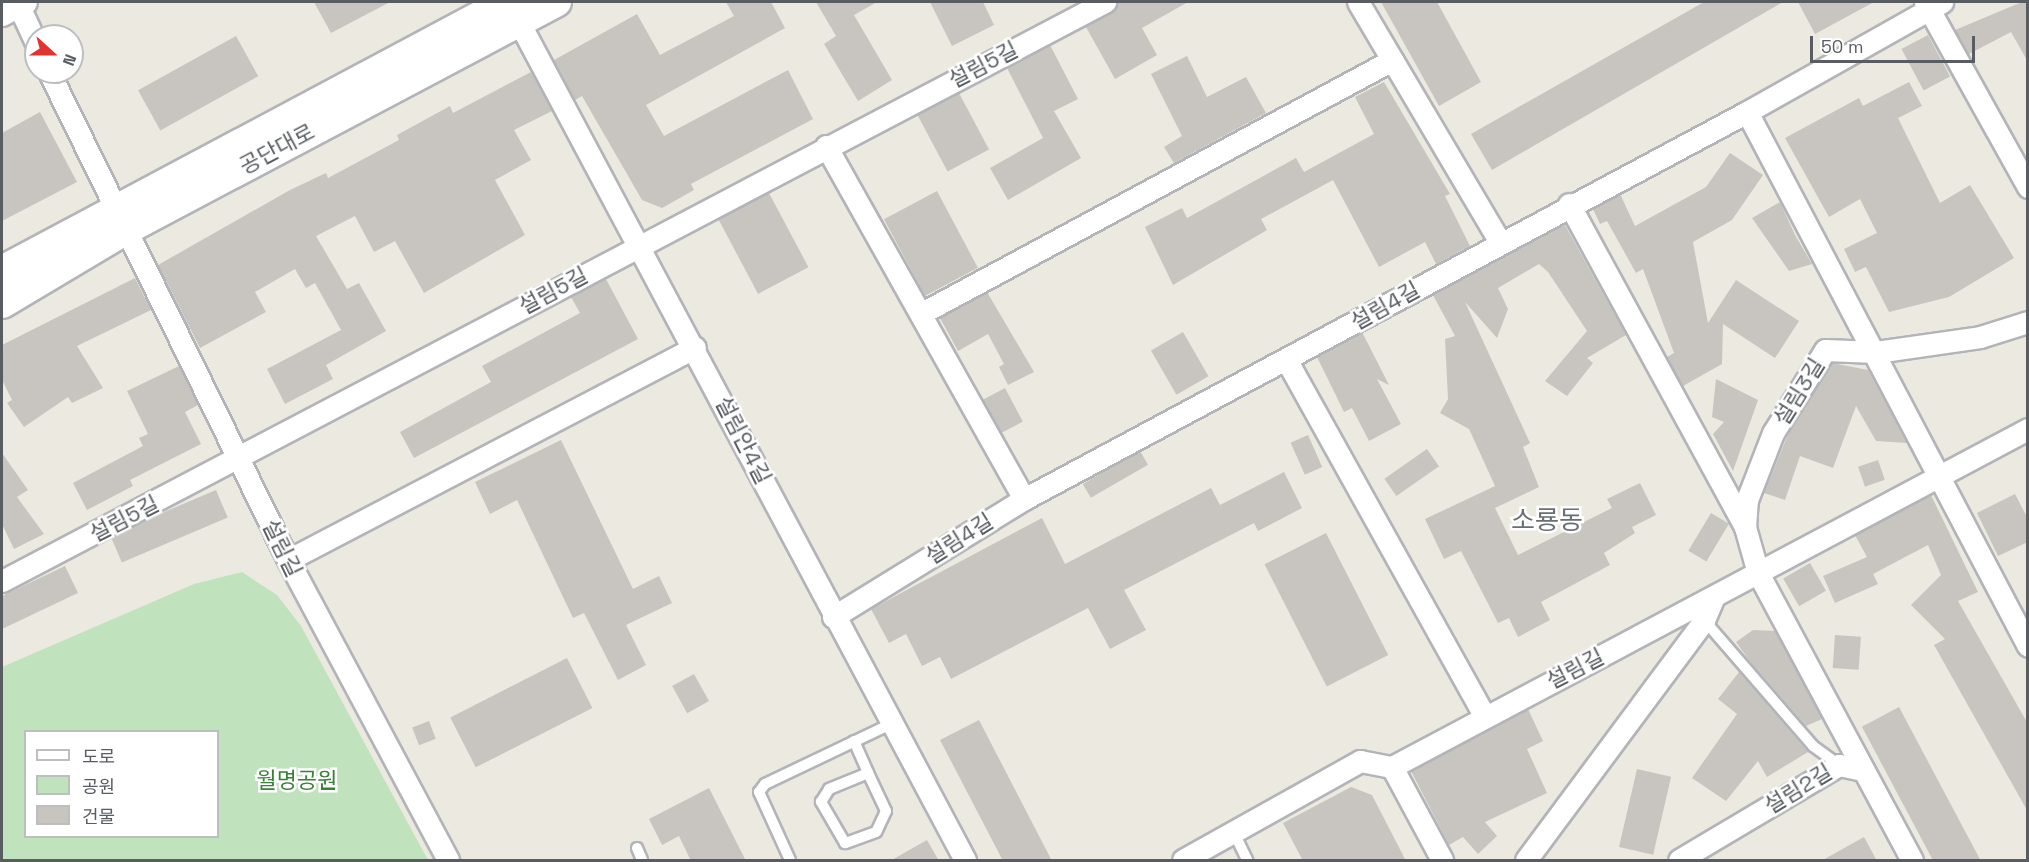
<!DOCTYPE html>
<meta charset="utf-8">
<style>
body{margin:0}
#map{position:relative;width:2029px;height:862px;overflow:hidden;background:#ece9e1;font-family:"Space Grotesk","Noto Sans KR",sans-serif}
div>[style]{position:absolute}
.green>*{inset:0;background:#c0e3be}
.building>*{inset:0;background:#c8c5c0;transform-origin:0 0}
.roads{filter:drop-shadow(2px 0 #b2b4b8) drop-shadow(-2px 0 #b2b4b8) drop-shadow(0 2px #b2b4b8) drop-shadow(0 -2px #b2b4b8)}
.lane>*{height:10px;margin:-5px;padding:0 5px;transform-origin:5px;border-radius:5px;background:#fff}
.street>*{height:21px;margin:-10.5px;padding:0 10.5px;transform-origin:10.5px;border-radius:10.5px;background:#fff}
.secondary>*{height:30px;margin:-15px;padding:0 15px;transform-origin:15px;border-radius:15px;background:#fff}
span{translate:-50% -50%;white-space:nowrap;text-align:center;line-height:1.15;-webkit-text-stroke:5px #fff;paint-order:stroke}
.street-label{font-size:22px;color:#595d61}
.park-label{font-size:22px;color:#398238}
.quarter-label{font-size:26px;color:#6a6f73}
.frame{position:absolute;inset:0;border:3px solid #595d61;pointer-events:none}
.legend{position:absolute;left:24px;top:730px;width:195px;height:108px;box-sizing:border-box;background:#fff;border:2px solid #bdbec0;margin:0;padding:8px 10px;list-style:none;font-size:18px;color:#595d61}
.legend li{display:flex;align-items:center;gap:12px;height:30px}
.legend b{width:30px;border:2px solid #bdbec0}
.north{position:absolute;left:24px;top:24px;width:60px;height:60px;box-sizing:border-box;background:#fff;border:2px solid #bdbec0;border-radius:50%;rotate:111deg;font-size:16px;font-weight:700;line-height:24px;text-align:center;color:#595d61}
.north::after{content:'';display:block;margin:auto;width:21px;height:27px;background:#e13432;clip-path:polygon(50% 0,100% 100%,50% 72%,0 100%)}
.scale{position:absolute;left:1810px;top:36px;width:165px;height:27px;box-sizing:border-box;border:3px solid #595d61;border-top:0;padding-left:8px;font-size:18px;line-height:21px;white-space:nowrap;color:#595d61;-webkit-text-stroke:4px #fff;paint-order:stroke}
</style>
<div id="map">
<div class="green">
<div style="clip-path:polygon(evenodd,242px 572px,277px 595px,301px 626px,428px 860px,2px 860px,2px 667px,194px 584px,242px 572px,26px 732px,218px 732px,218px 836px,26px 836px,26px 732px)"></div>
</div>
<div class="building">
<div style="clip-path:polygon(314px 2px,390px 2px,331px 33px)"></div>
<div style="clip-path:polygon(726px 2px,771px 2px,785px 28px,646px 105px,664px 136px,788px 70px,813px 119px,691px 184px,694px 190px,662px 208px,642px 200px,582px 96px,575px 100px,554px 60px,637px 14px,660px 55px,734px 16px)"></div>
<div style="clip-path:polygon(816px 2px,877px 2px,854px 15px,892px 80px,858px 101px,824px 44px,836px 36px)"></div>
<div style="clip-path:polygon(930px 2px,983px 2px,994px 25px,952px 46px)"></div>
<div style="clip-path:polygon(1118px 2px,1188px 2px,1142px 28px,1157px 55px,1115px 79px,1086px 27px,1111px 13px)"></div>
<div style="clip-path:polygon(1381px 2px,1437px 2px,1481px 82px,1439px 106px)"></div>
<div style="clip-path:polygon(1704px 2px,1783px 2px,1492px 170px,1471px 134px)"></div>
<div style="clip-path:polygon(1798px 2px,1874px 2px,1815px 34px)"></div>
<div style="clip-path:polygon(2022px 2px,2028px 2px,2028px 62px,2011px 32px,1969px 54px,1955px 30px)"></div>
<div style="left:1928px;top:35px;width:47px;height:30px;rotate:62deg"></div>
<div style="left:236px;top:36px;width:46px;height:112px;rotate:61deg"></div>
<div style="clip-path:polygon(1050px 45px,1078px 99px,1054px 111px,1081px 158px,1008px 200px,990px 168px,1043px 138px,1007px 68px)"></div>
<div style="clip-path:polygon(1187px 56px,1207px 97px,1246px 77px,1266px 113px,1174px 163px,1164px 147px,1182px 136px,1151px 74px)"></div>
<div style="clip-path:polygon(531px 72px,552px 111px,514px 130px,531px 160px,495px 180px,525px 235px,424px 293px,395px 241px,374px 252px,355px 216px,316px 236px,347px 289px,359px 283px,386px 331px,326px 365px,333px 379px,285px 404px,267px 369px,341px 330px,315px 283px,306px 288px,295px 269px,255px 292px,266px 312px,200px 348px,158px 265px,290px 190px,326px 173px,328px 178px,399px 140px,397px 135px,450px 106px,453px 113px)"></div>
<div style="clip-path:polygon(1384px 82px,1450px 194px,1445px 196px,1470px 246px,1436px 264px,1425px 242px,1379px 267px,1333px 180px,1261px 219px,1267px 230px,1173px 285px,1145px 227px,1182px 208px,1187px 218px,1296px 158px,1304px 172px,1374px 134px,1355px 97px)"></div>
<div style="clip-path:polygon(1909px 82px,1922px 106px,1898px 118px,1940px 203px,1970px 185px,2014px 258px,1949px 297px,1889px 312px,1866px 267px,1855px 272px,1844px 249px,1877px 233px,1860px 199px,1829px 217px,1785px 138px,1859px 98px,1863px 106px)"></div>
<div style="left:959px;top:93px;width:64px;height:47px;rotate:62deg"></div>
<div style="clip-path:polygon(40px 112px,77px 182px,2px 221px,2px 133px)"></div>
<div style="clip-path:polygon(1730px 153px,1763px 175px,1732px 220px,1693px 242px,1708px 323px,1736px 280px,1799px 321px,1775px 358px,1723px 324px,1722px 364px,1683px 386px,1667px 357px,1674px 353px,1643px 269px,1636px 273px,1607px 221px,1600px 224px,1593px 209px,1620px 194px,1635px 226px,1706px 187px)"></div>
<div style="left:937px;top:191px;width:87px;height:60px;rotate:62deg"></div>
<div style="left:769px;top:193px;width:84px;height:57px;rotate:62deg"></div>
<div style="clip-path:polygon(1780px 202px,1795px 235px,1812px 264px,1789px 271px,1752px 218px)"></div>
<div style="clip-path:polygon(1565px 225px,1626px 335px,1587px 358px,1593px 363px,1567px 396px,1545px 381px,1587px 331px,1548px 272px,1539px 264px,1498px 288px,1508px 309px,1497px 338px,1465px 302px,1530px 443px,1523px 447px,1539px 487px,1495px 508px,1518px 555px,1612px 508px,1607px 499px,1640px 483px,1656px 515px,1632px 527px,1635px 533px,1604px 553px,1610px 565px,1541px 602px,1550px 620px,1518px 637px,1509px 618px,1498px 623px,1461px 551px,1444px 559px,1425px 519px,1495px 486px,1469px 429px,1440px 413px,1448px 399px,1445px 339px,1455px 336px,1433px 295px)"></div>
<div style="clip-path:polygon(135px 278px,151px 310px,77px 346px,103px 388px,72px 403px,68px 397px,24px 427px,7px 403px,12px 400px,2px 380px,2px 345px)"></div>
<div style="clip-path:polygon(606px 279px,638px 339px,414px 458px,400px 432px,491px 382px,482px 366px,580px 313px,571px 297px)"></div>
<div style="clip-path:polygon(987px 292px,1034px 372px,1008px 385px,999px 367px,1004px 364px,988px 334px,958px 351px,940px 318px)"></div>
<div style="left:1183px;top:332px;width:51px;height:37px;rotate:60deg"></div>
<div style="clip-path:polygon(1362px 332px,1389px 385px,1377px 379px,1401px 424px,1369px 441px,1352px 408px,1344px 412px,1317px 357px)"></div>
<div style="clip-path:polygon(1832px 363px,1868px 370px,1907px 443px,1876px 441px,1856px 406px,1833px 468px,1800px 456px,1785px 500px,1764px 493px,1789px 432px)"></div>
<div style="clip-path:polygon(179px 366px,198px 405px,185px 412px,201px 444px,130px 480px,133px 486px,87px 510px,73px 483px,143px 446px,139px 438px,148px 434px,127px 391px)"></div>
<div style="clip-path:polygon(1716px 379px,1758px 400px,1733px 471px,1713px 434px,1724px 422px,1712px 417px)"></div>
<div style="left:1005px;top:388px;width:38px;height:25px;rotate:62deg"></div>
<div style="left:1308px;top:435px;width:35px;height:19px;rotate:66deg"></div>
<div style="clip-path:polygon(561px 440px,633px 589px,659px 576px,672px 603px,626px 625px,646px 665px,618px 680px,584px 613px,573px 618px,517px 500px,490px 514px,475px 482px)"></div>
<div style="left:1427px;top:449px;width:21px;height:52px;rotate:55deg"></div>
<div style="left:1140px;top:451px;width:16px;height:66px;rotate:60deg"></div>
<div style="clip-path:polygon(2px 453px,28px 490px,17px 497px,44px 534px,14px 549px,2px 524px)"></div>
<div style="left:1878px;top:460px;width:21px;height:21px;rotate:71deg"></div>
<div style="clip-path:polygon(1284px 472px,1302px 508px,1258px 531px,1254px 523px,1124px 590px,1146px 630px,1110px 649px,1088px 608px,951px 679px,940px 657px,922px 666px,906px 634px,889px 643px,871px 609px,1042px 518px,1065px 564px,1211px 488px,1220px 505px)"></div>
<div style="left:216px;top:490px;width:30px;height:115px;rotate:67deg"></div>
<div style="clip-path:polygon(2015px 494px,2028px 519px,2028px 542px,1998px 556px,1977px 513px)"></div>
<div style="clip-path:polygon(1931px 495px,1978px 592px,1958px 601px,2028px 724px,2028px 812px,1934px 645px,1945px 639px,1911px 605px,1941px 575px,1928px 545px,1873px 574px,1878px 584px,1835px 603px,1823px 576px,1867px 557px,1855px 535px)"></div>
<div style="left:1711px;top:513px;width:21px;height:44px;rotate:31deg"></div>
<div style="left:1326px;top:533px;width:137px;height:69px;rotate:63deg"></div>
<div style="left:1810px;top:563px;width:32px;height:31px;rotate:60deg"></div>
<div style="clip-path:polygon(65px 566px,78px 593px,2px 629px,2px 596px)"></div>
<div style="clip-path:polygon(1753px 630px,1775px 631px,1822px 719px,1806px 726px,1749px 660px,1736px 642px)"></div>
<div style="left:1835px;top:635px;width:26px;height:33px;rotate:4deg"></div>
<div style="left:567px;top:658px;width:56px;height:131px;rotate:63deg"></div>
<div style="clip-path:polygon(1739px 672px,1808px 752px,1767px 777px,1758px 761px,1726px 801px,1692px 778px,1737px 714px,1718px 699px)"></div>
<div style="left:694px;top:674px;width:31px;height:25px;rotate:61deg"></div>
<div style="left:1899px;top:707px;width:175px;height:42px;rotate:62deg"></div>
<div style="clip-path:polygon(1528px 709px,1543px 741px,1527px 749px,1547px 793px,1485px 822px,1497px 836px,1478px 854px,1463px 837px,1449px 845px,1411px 771px)"></div>
<div style="clip-path:polygon(979px 720px,1052px 861px,1003px 861px,940px 740px)"></div>
<div style="left:429px;top:721px;width:19px;height:18px;rotate:69deg"></div>
<div style="left:1637px;top:769px;width:35px;height:80px;rotate:13deg"></div>
<div style="clip-path:polygon(1351px 787px,1372px 795px,1406px 861px,1303px 861px,1283px 823px)"></div>
<div style="clip-path:polygon(709px 788px,746px 861px,691px 861px,679px 836px,662px 845px,649px 819px)"></div>
<div style="clip-path:polygon(1864px 837px,1877px 861px,1821px 861px)"></div>
<div style="clip-path:polygon(927px 840px,939px 861px,890px 861px)"></div>
</div>
<div class="roads">
<div class="lane">
<div style="left:1704px;top:620px;width:167px;rotate:49.1deg"></div>
<div style="left:1813px;top:746px;width:32px;rotate:36deg"></div>
<div style="left:854px;top:741px;width:35px;rotate:66deg"></div>
<div style="left:868px;top:773px;width:42px;rotate:64.7deg"></div>
<div style="left:886px;top:811px;width:23px;rotate:115deg"></div>
<div style="left:876px;top:832px;width:33px;rotate:160deg"></div>
<div style="left:845px;top:843px;width:48px;rotate:-120.3deg"></div>
<div style="left:821px;top:802px;width:15px;rotate:-58deg"></div>
<div style="left:829px;top:789px;width:42px;rotate:-22.3deg"></div>
<div style="left:1235px;top:835px;width:28px;rotate:64deg"></div>
<div style="left:637px;top:848px;width:13px;rotate:67deg"></div>
<div style="left:790px;top:860px;width:75px;rotate:-114.5deg"></div>
<div style="left:759px;top:792px;width:10px;rotate:-53deg"></div>
<div style="left:765px;top:784px;width:140px;rotate:-25.5deg"></div>
</div>
<div class="street">
<div style="left:17px;top:2px;width:45px;rotate:65.1deg"></div>
<div style="left:1358px;top:2px;width:279px;rotate:59.4deg"></div>
<div style="left:1925px;top:2px;width:212px;rotate:60.9deg"></div>
<div style="left:513px;top:11px;width:962px;rotate:61.97deg"></div>
<div style="left:2px;top:15px;width:27px;rotate:-28deg"></div>
<div style="left:49px;top:72px;width:543px;rotate:63.91deg"></div>
<div style="left:288px;top:560px;width:340px;rotate:61.9deg"></div>
<div style="left:1747px;top:112px;width:603px;rotate:62.25deg"></div>
<div style="left:826px;top:146px;width:405px;rotate:60.7deg"></div>
<div style="left:1569px;top:204px;width:368px;rotate:61.4deg"></div>
<div style="left:1745px;top:527px;width:48px;rotate:74.2deg"></div>
<div style="left:1758px;top:573px;width:326px;rotate:61.8deg"></div>
<div style="left:922px;top:313px;width:534px;rotate:-28.29deg"></div>
<div style="left:1287px;top:361px;width:405px;rotate:60.9deg"></div>
<div style="left:1745px;top:527px;width:27px;rotate:-86deg"></div>
<div style="left:1747px;top:500px;width:72px;rotate:-68.8deg"></div>
<div style="left:1773px;top:433px;width:98px;rotate:-57.9deg"></div>
<div style="left:1825px;top:350px;width:51px;rotate:2.2deg"></div>
<div style="left:1876px;top:352px;width:105px;rotate:-8.2deg"></div>
<div style="left:1980px;top:337px;width:50px;rotate:-17.4deg"></div>
<div style="left:288px;top:560px;width:459px;rotate:-27.6deg"></div>
<div style="left:2px;top:581px;width:1246px;rotate:-27.7deg"></div>
<div style="left:833px;top:617px;width:225px;rotate:-31.7deg"></div>
<div style="left:1024px;top:499px;width:820px;rotate:-28.16deg"></div>
<div style="left:1747px;top:112px;width:224px;rotate:-29.4deg"></div>
<div style="left:1392px;top:767px;width:106px;rotate:61.7deg"></div>
<div style="left:1183px;top:860px;width:203px;rotate:-29.2deg"></div>
<div style="left:1360px;top:761px;width:33px;rotate:11deg"></div>
<div style="left:1392px;top:767px;width:720px;rotate:-27.99deg"></div>
<div style="left:1526px;top:860px;width:299px;rotate:-53.4deg"></div>
<div style="left:1704px;top:620px;width:23px;rotate:-67deg"></div>
<div style="left:1679px;top:860px;width:186px;rotate:-30.7deg"></div>
<div style="left:1839px;top:765px;width:24px;rotate:12deg"></div>
</div>
<div class="secondary">
<div style="left:2px;top:271px;width:572px;rotate:-28.04deg"></div>
<div style="left:2px;top:303px;width:141px;rotate:-30.8deg"></div>
<div style="left:123px;top:231px;width:490px;rotate:-27.9deg"></div>
</div>
</div>
<div class="street-label">
<span style="left:983px;top:65px;rotate:-27deg">설림5길</span>
<span style="left:277px;top:149px;rotate:-28deg">공단대로</span>
<span style="left:553px;top:291px;rotate:-28deg">설림5길</span>
<span style="left:1385px;top:306px;rotate:-29deg">설림4길</span>
<span style="left:1799px;top:392px;rotate:-58deg">설림3길</span>
<span style="left:743px;top:440px;rotate:63deg">설림안4길</span>
<span style="left:124px;top:519px;rotate:-27deg">설림5길</span>
<span style="left:959px;top:539px;rotate:-32deg">설림4길</span>
<span style="left:282px;top:548px;rotate:64deg">설림길</span>
<span style="left:1575px;top:669px;rotate:-27deg">설림길</span>
<span style="left:1798px;top:789px;rotate:-31deg">설림2길</span>
</div>
<div class="park-label">
<span style="left:297px;top:781px">월명공원</span>
</div>
<div class="quarter-label">
<span style="left:1547px;top:521px">소룡동</span>
</div>
<div class="frame"></div>
<ul class="legend">
<li><b style="height:8px;background:#fff"></b>도로</li>
<li><b style="height:16px;background:#c0e3be"></b>공원</li>
<li><b style="height:16px;background:#c8c5c0"></b>건물</li>
</ul>
<div class="north">N</div>
<div class="scale">50 m</div>
</div>
